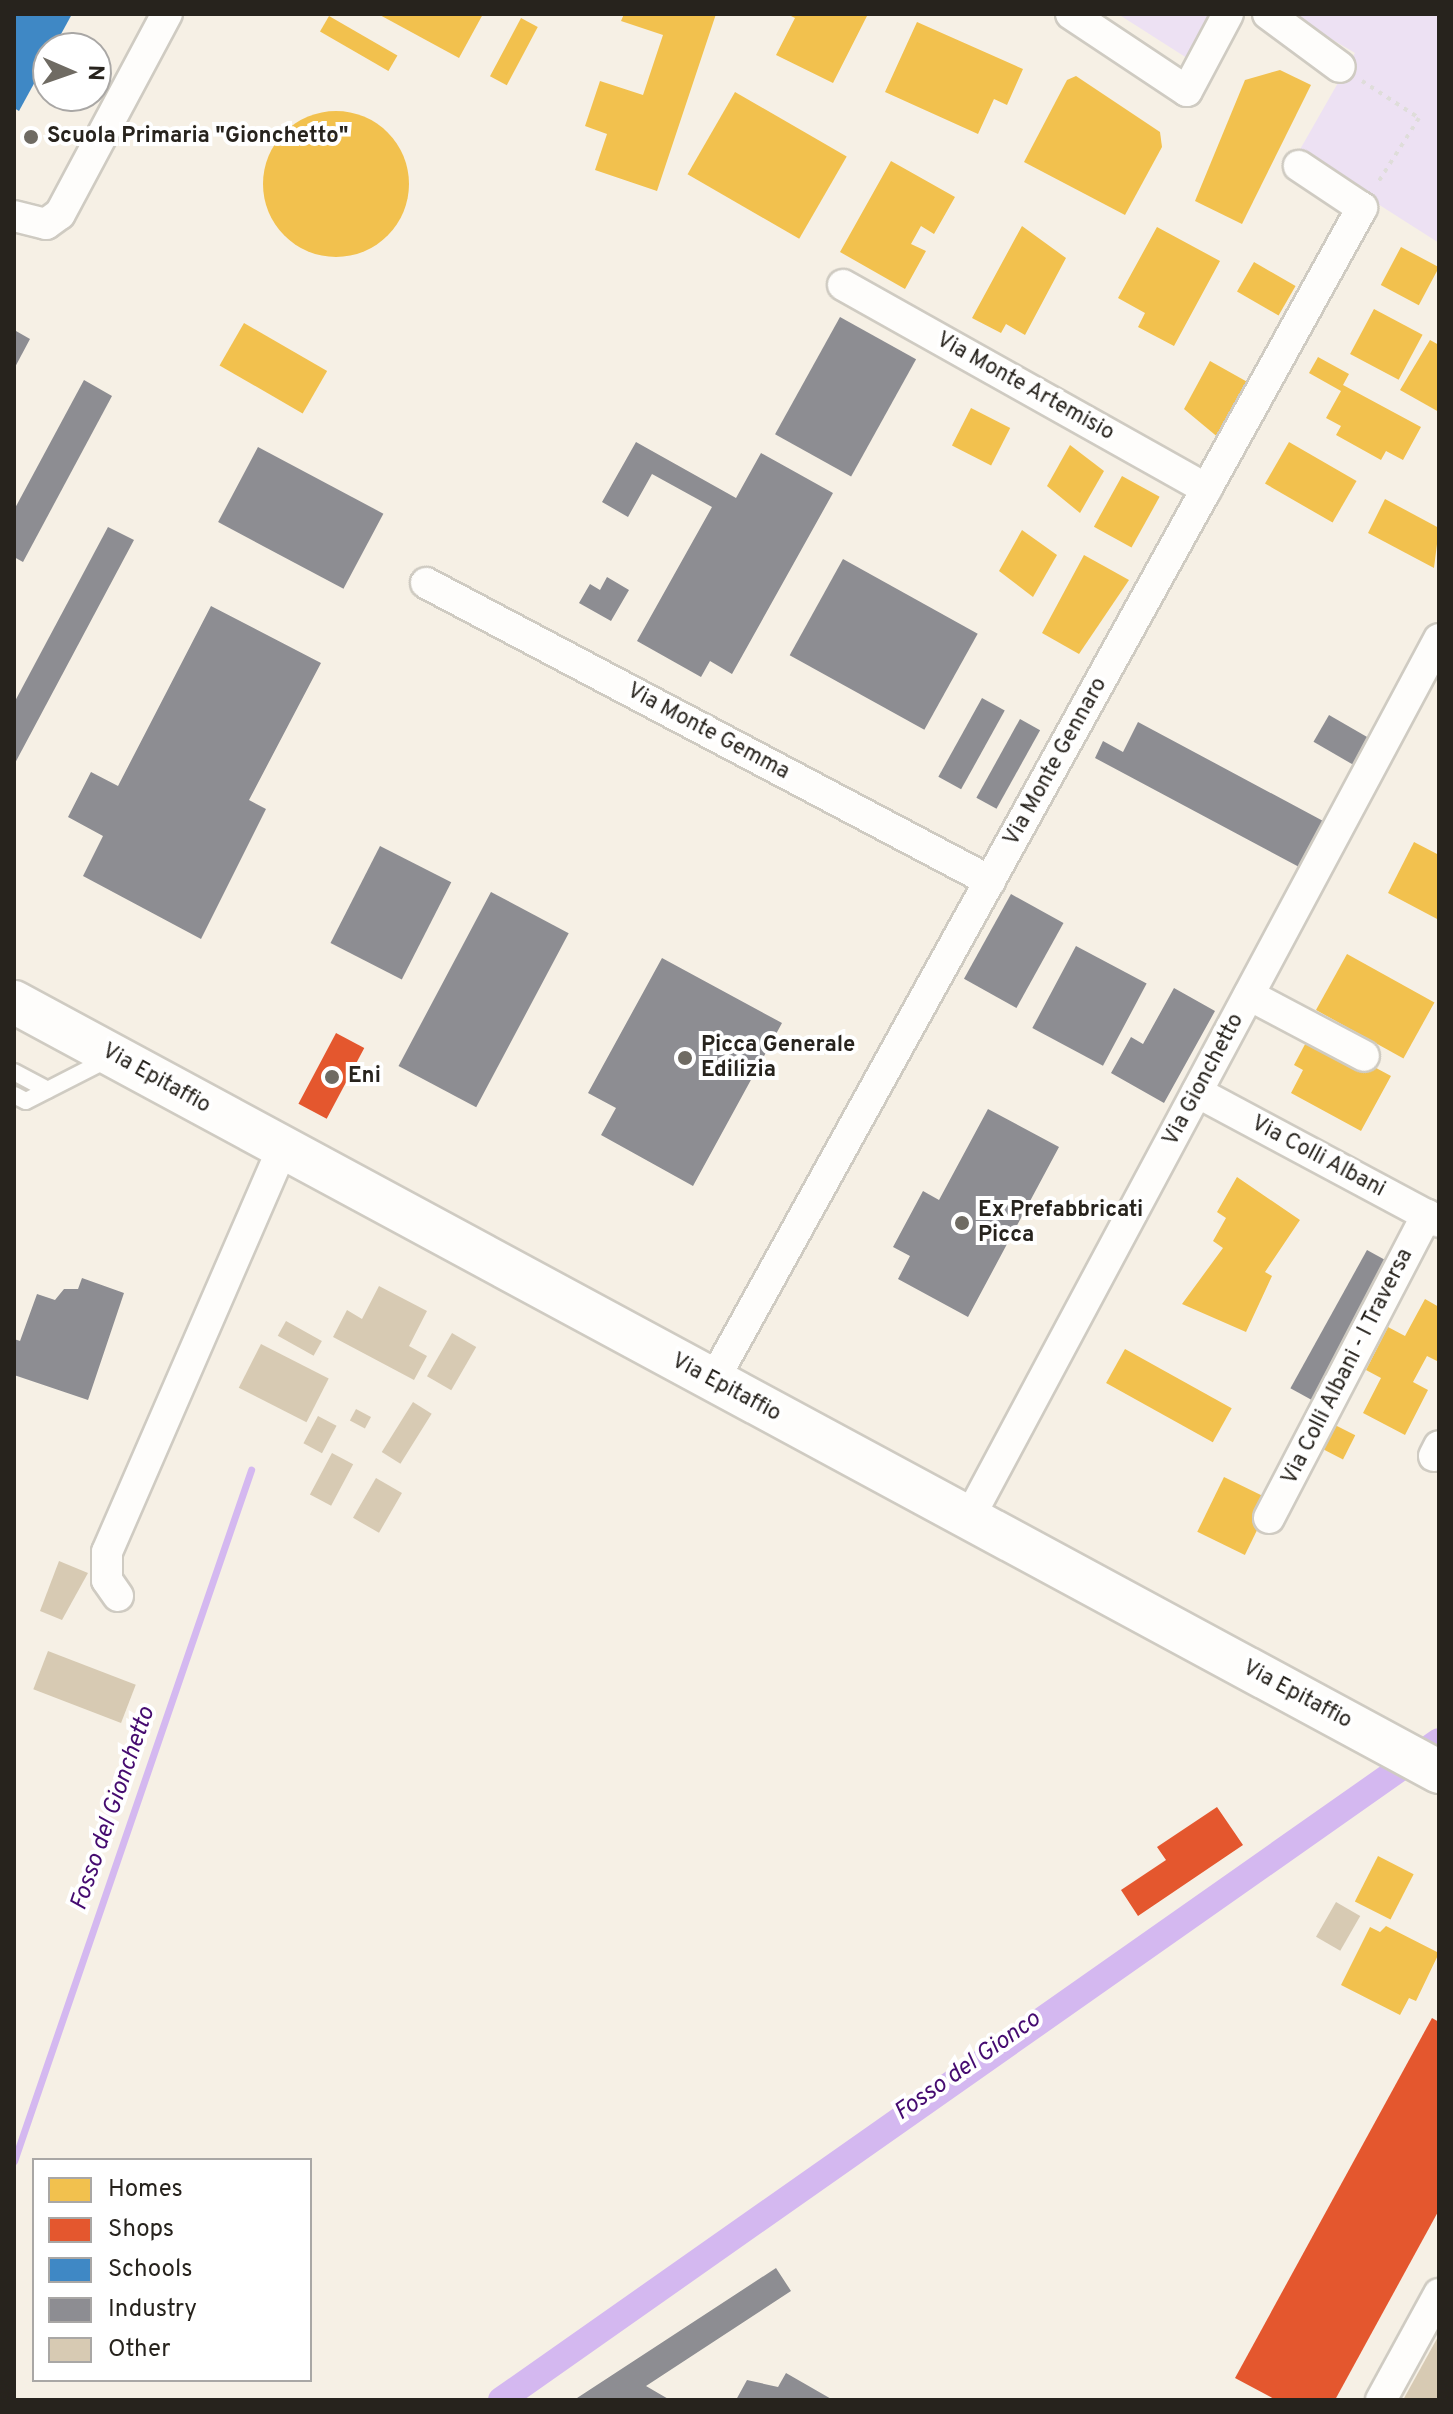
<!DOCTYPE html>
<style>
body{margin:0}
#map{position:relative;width:1453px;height:2414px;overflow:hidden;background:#f6f0e5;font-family:Overpass,sans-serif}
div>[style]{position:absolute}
.green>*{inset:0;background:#ede1f3}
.homes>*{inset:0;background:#f2c14e;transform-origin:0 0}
.round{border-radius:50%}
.shops>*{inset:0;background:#e4572e;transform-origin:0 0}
.schools>*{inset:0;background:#3f88c5}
.industry>*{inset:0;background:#8d8d92;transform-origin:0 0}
.stream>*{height:7px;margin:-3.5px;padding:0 3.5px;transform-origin:3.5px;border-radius:3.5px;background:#d4b8f0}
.canal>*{height:26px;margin:-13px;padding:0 13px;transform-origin:13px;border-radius:13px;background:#d4b8f0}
.building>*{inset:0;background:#d7cab3;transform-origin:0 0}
.path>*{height:4px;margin-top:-2px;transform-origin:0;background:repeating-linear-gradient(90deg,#dfddda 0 4px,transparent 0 10px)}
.roads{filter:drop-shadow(2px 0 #cfcbc2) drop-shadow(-2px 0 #cfcbc2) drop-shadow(0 2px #cfcbc2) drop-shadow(0 -2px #cfcbc2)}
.service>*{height:16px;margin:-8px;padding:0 8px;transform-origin:8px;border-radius:8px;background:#fefdfb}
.minor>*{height:30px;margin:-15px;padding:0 15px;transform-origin:15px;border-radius:15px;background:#fefdfb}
.secondary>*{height:42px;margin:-21px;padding:0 21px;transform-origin:21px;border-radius:21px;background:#fefdfb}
.dots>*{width:22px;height:22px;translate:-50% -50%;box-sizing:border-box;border:4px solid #fff;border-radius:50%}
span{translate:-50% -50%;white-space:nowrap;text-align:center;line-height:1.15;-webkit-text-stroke:8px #fff;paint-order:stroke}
.poi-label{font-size:22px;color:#27231d;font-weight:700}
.left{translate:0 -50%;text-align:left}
.street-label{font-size:22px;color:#27231d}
.water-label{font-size:24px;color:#450b70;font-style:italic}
.frame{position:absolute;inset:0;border:16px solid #27231d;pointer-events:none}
.legend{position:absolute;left:32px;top:2158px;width:280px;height:224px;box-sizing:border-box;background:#fff;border:2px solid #a9a7a5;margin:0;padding:10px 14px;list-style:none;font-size:24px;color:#27231d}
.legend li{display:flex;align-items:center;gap:16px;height:40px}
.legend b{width:40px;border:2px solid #a9a7a5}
.north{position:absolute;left:32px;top:32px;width:80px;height:80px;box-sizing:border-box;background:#fff;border:2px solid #a9a7a5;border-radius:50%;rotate:92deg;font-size:22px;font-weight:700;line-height:32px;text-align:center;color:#27231d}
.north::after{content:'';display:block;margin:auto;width:28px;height:36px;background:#6f6b63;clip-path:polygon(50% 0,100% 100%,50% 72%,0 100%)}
</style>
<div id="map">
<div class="green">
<div style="clip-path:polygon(1118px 14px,1219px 14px,1190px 60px)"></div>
<div style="clip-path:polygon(1289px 14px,1439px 14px,1439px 243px,1298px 153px,1355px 53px)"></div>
</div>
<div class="homes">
<div style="clip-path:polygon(378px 14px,483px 14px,459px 58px)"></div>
<div style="clip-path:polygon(624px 14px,716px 14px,657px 191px,595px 170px,607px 134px,585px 126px,600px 81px,643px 95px,663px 35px,621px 21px)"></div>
<div style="clip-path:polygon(787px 14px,868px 14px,833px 83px,776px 55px,795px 18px)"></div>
<div style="left:329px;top:16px;width:79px;height:18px;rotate:30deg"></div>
<div style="left:521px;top:18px;width:19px;height:66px;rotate:28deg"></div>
<div style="clip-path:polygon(917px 22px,1023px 69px,1007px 105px,994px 99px,978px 134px,885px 92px)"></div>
<div style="clip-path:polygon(1280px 70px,1311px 85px,1242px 224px,1195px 201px,1245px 80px)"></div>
<div style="clip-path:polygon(1076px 76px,1160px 132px,1162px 147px,1125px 215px,1024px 162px,1067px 80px)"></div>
<div style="left:735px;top:92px;width:129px;height:95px;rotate:30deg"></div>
<div class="round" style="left:263px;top:111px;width:146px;height:146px"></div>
<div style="clip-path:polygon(891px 161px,955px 197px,934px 234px,921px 226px,911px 244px,926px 251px,905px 289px,840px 252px)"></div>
<div style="clip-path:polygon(1022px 226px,1066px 258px,1025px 335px,1006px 324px,1001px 333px,972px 318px)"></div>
<div style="clip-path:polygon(1157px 227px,1220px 261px,1174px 346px,1138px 327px,1145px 313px,1118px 298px)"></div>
<div style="left:1401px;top:247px;width:43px;height:43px;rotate:28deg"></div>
<div style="left:1254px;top:262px;width:48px;height:34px;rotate:30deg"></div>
<div style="left:1374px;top:309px;width:55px;height:51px;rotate:28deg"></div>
<div style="left:244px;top:323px;width:96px;height:49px;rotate:30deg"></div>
<div style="clip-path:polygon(1430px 340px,1439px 345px,1439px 412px,1400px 390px)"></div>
<div style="clip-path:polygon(1318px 357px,1349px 374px,1343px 385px,1421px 427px,1403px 460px,1386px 451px,1381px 460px,1336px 435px,1341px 426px,1326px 418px,1341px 391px,1309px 373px)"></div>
<div style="clip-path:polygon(1210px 361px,1251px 384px,1220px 439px,1184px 409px)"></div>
<div style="left:971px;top:408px;width:44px;height:42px;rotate:27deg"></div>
<div style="left:1289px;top:442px;width:78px;height:48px;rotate:30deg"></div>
<div style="clip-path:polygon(1070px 445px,1104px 471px,1080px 513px,1047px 486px)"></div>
<div style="left:1122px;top:476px;width:43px;height:58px;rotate:29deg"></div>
<div style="clip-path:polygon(1385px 499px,1439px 528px,1434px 568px,1368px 533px)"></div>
<div style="clip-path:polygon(1022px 530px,1057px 555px,1033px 597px,999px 571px)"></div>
<div style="clip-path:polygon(1084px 555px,1129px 580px,1079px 654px,1042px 633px)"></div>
<div style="clip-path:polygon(1414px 842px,1439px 855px,1439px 920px,1388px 893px)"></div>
<div style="left:1347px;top:954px;width:100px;height:64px;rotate:29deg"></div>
<div style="clip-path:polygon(1311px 1033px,1391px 1076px,1361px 1131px,1291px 1093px,1303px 1070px,1294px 1065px)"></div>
<div style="clip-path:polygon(1237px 1177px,1300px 1220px,1265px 1272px,1272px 1276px,1246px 1332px,1182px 1304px,1223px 1248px,1213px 1241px,1226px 1218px,1217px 1212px)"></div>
<div style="clip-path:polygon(1425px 1299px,1439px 1307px,1439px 1362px,1427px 1356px,1413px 1382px,1428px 1390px,1405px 1435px,1363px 1413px,1381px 1378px,1366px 1370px,1388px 1327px,1405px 1336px)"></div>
<div style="left:1125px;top:1349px;width:122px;height:39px;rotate:29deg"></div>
<div style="left:1333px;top:1424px;width:25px;height:27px;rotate:27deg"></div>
<div style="left:1224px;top:1477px;width:53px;height:61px;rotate:26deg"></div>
<div style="left:1378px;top:1856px;width:40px;height:51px;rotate:27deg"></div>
<div style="clip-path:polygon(1386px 1926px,1439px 1953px,1416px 2001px,1409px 1998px,1400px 2015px,1341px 1985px,1370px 1927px,1380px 1932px)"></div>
</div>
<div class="shops">
<div style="left:336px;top:1033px;width:32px;height:80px;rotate:28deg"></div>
<div style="clip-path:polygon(1217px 1807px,1243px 1845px,1138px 1916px,1121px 1890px,1166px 1860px,1157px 1847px)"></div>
<div style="clip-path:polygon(1432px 2018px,1439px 2022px,1439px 2210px,1335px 2400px,1276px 2400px,1235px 2378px)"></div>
</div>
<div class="schools">
<div style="clip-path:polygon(14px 14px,72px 14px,19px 111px,14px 108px)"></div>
</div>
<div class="industry">
<div style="left:840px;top:317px;width:87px;height:134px;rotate:29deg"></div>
<div style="clip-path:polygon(16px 331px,30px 339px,14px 369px,14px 333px)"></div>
<div style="clip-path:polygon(84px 380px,112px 396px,23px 562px,14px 557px,14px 510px)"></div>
<div style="clip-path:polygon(636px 442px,736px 498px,761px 453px,833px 493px,732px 674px,710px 661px,701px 677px,637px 641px,712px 507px,652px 474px,628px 517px,602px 502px)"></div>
<div style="left:258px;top:447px;width:142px;height:85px;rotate:28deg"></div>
<div style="clip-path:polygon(108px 527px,134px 540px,14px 765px,14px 703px)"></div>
<div style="left:843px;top:559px;width:154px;height:110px;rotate:29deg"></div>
<div style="clip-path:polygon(607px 577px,629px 590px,611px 621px,579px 603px,590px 584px,600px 590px)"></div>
<div style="clip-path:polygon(211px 606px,321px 663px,249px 800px,266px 809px,201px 939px,83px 876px,103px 836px,68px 817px,91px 772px,118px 786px)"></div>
<div style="left:982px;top:698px;width:26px;height:90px;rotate:29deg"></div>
<div style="left:1329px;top:715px;width:56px;height:31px;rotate:30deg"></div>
<div style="left:1020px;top:719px;width:23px;height:90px;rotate:29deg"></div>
<div style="clip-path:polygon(1138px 722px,1325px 822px,1301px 868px,1095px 758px,1103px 741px,1123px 752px)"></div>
<div style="left:380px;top:846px;width:80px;height:109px;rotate:27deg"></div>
<div style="left:491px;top:892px;width:88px;height:197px;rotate:28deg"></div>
<div style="left:1011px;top:894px;width:60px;height:97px;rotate:29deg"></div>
<div style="left:1076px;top:946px;width:80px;height:93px;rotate:28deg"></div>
<div style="clip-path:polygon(662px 958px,782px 1023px,693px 1186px,601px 1135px,616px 1108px,588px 1093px)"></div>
<div style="clip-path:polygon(1174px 988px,1215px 1011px,1164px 1103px,1111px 1073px,1131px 1037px,1143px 1044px)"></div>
<div style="clip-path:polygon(988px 1109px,1059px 1147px,968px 1317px,898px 1279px,910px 1256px,893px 1247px,923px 1191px,939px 1200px)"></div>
<div style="left:1367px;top:1250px;width:26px;height:158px;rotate:29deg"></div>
<div style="clip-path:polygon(82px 1278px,124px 1293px,88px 1400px,14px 1375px,14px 1339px,20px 1341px,37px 1294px,55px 1300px,64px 1289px,78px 1289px)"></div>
<div style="clip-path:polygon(776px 2268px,791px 2291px,646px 2386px,670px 2400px,574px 2400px)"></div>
<div style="clip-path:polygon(786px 2373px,833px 2400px,736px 2400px,747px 2380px,778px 2387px)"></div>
</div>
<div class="stream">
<div style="left:14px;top:2161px;width:731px;rotate:-71.07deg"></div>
</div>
<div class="canal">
<div style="left:501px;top:2400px;width:1146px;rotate:-35.09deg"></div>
</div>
<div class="building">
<div style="clip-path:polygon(379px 1286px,427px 1311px,409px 1346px,427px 1356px,414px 1380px,333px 1337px,347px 1310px,362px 1319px)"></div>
<div style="left:286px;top:1321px;width:41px;height:17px;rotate:29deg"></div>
<div style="left:452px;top:1333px;width:28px;height:50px;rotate:30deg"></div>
<div style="left:261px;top:1344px;width:76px;height:49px;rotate:27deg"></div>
<div style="left:413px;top:1402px;width:22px;height:59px;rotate:32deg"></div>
<div style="left:356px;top:1409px;width:17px;height:13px;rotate:28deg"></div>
<div style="left:318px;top:1416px;width:21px;height:31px;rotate:28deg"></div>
<div style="left:332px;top:1453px;width:24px;height:47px;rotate:28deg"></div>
<div style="left:376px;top:1478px;width:30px;height:46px;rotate:30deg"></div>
<div style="clip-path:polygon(59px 1561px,88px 1573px,62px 1620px,40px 1611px)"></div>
<div style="left:48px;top:1651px;width:94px;height:41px;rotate:21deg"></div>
<div style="left:1336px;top:1902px;width:28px;height:40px;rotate:30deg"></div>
<div style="clip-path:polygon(1439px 2335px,1439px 2400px,1403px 2400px)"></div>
</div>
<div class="path">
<div style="left:1362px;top:81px;width:68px;rotate:33deg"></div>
<div style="left:1419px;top:118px;width:78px;rotate:122.5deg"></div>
</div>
<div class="roads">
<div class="service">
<div style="left:14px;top:1072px;width:38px;rotate:28deg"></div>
<div style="left:14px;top:1095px;width:13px;rotate:27deg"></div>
<div style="left:26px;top:1101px;width:92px;rotate:-27.1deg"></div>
</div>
<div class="minor">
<div style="left:1071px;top:14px;width:139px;rotate:33.6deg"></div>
<div style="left:1187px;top:91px;width:87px;rotate:-62deg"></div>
<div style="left:1268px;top:14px;width:89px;rotate:36.4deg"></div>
<div style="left:14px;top:216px;width:33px;rotate:14deg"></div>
<div style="left:46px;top:224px;width:17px;rotate:-36deg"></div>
<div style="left:60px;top:214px;width:227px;rotate:-61.9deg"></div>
<div style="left:843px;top:285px;width:417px;rotate:29.3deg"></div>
<div style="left:426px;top:583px;width:638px;rotate:27.85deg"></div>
<div style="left:1249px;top:995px;width:130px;rotate:27.9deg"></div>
<div style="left:1197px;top:1092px;width:275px;rotate:28.2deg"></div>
<div style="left:713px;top:1381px;width:1341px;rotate:-61.05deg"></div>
<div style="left:1362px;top:208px;width:76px;rotate:-146.3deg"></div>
<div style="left:1434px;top:1456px;width:11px;rotate:-63deg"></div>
<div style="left:1269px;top:1518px;width:342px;rotate:-62.5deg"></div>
<div style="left:968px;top:1520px;width:999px;rotate:-61.87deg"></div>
<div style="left:118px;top:1596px;width:19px;rotate:-125deg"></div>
<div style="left:107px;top:1580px;width:28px;rotate:-90deg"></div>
<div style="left:107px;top:1552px;width:441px;rotate:-66.5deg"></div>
<div style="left:1381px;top:2400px;width:121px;rotate:-61.3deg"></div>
</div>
<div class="secondary">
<div style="left:14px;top:1002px;width:1620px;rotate:28.38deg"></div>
</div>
</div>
<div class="dots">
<div style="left:31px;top:137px;background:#6f6b63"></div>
<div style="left:685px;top:1058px;background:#6f6b63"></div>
<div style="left:332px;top:1077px;background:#6f6b63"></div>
<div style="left:962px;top:1223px;background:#6f6b63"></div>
</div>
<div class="poi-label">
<span class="left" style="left:47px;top:137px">Scuola Primaria "Gionchetto"</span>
<span class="left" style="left:701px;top:1058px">Picca Generale<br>Edilizia</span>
<span class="left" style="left:348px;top:1077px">Eni</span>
<span class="left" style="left:978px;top:1223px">Ex Prefabbricati<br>Picca</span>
</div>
<div class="street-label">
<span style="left:1025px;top:387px;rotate:29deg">Via Monte Artemisio</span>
<span style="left:708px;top:732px;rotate:28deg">Via Monte Gemma</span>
<span style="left:1056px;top:762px;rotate:-61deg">Via Monte Gennaro</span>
<span style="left:156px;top:1079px;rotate:29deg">Via Epitaffio</span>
<span style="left:1204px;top:1080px;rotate:-62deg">Via Gionchetto</span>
<span style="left:1318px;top:1157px;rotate:28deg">Via Colli Albani</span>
<span style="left:1348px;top:1367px;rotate:-63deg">Via Colli Albani - I Traversa</span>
<span style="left:726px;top:1388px;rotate:28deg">Via Epitaffio</span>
<span style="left:1297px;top:1695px;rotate:28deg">Via Epitaffio</span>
</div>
<div class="water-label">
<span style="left:114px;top:1809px;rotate:-71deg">Fosso del Gionchetto</span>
<span style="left:968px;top:2067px;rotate:-35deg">Fosso del Gionco</span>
</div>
<div class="frame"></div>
<ul class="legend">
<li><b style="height:22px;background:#f2c14e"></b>Homes</li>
<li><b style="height:22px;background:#e4572e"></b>Shops</li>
<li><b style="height:22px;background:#3f88c5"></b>Schools</li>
<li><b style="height:22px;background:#8d8d92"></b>Industry</li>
<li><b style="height:22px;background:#d7cab3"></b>Other</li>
</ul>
<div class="north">N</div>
</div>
